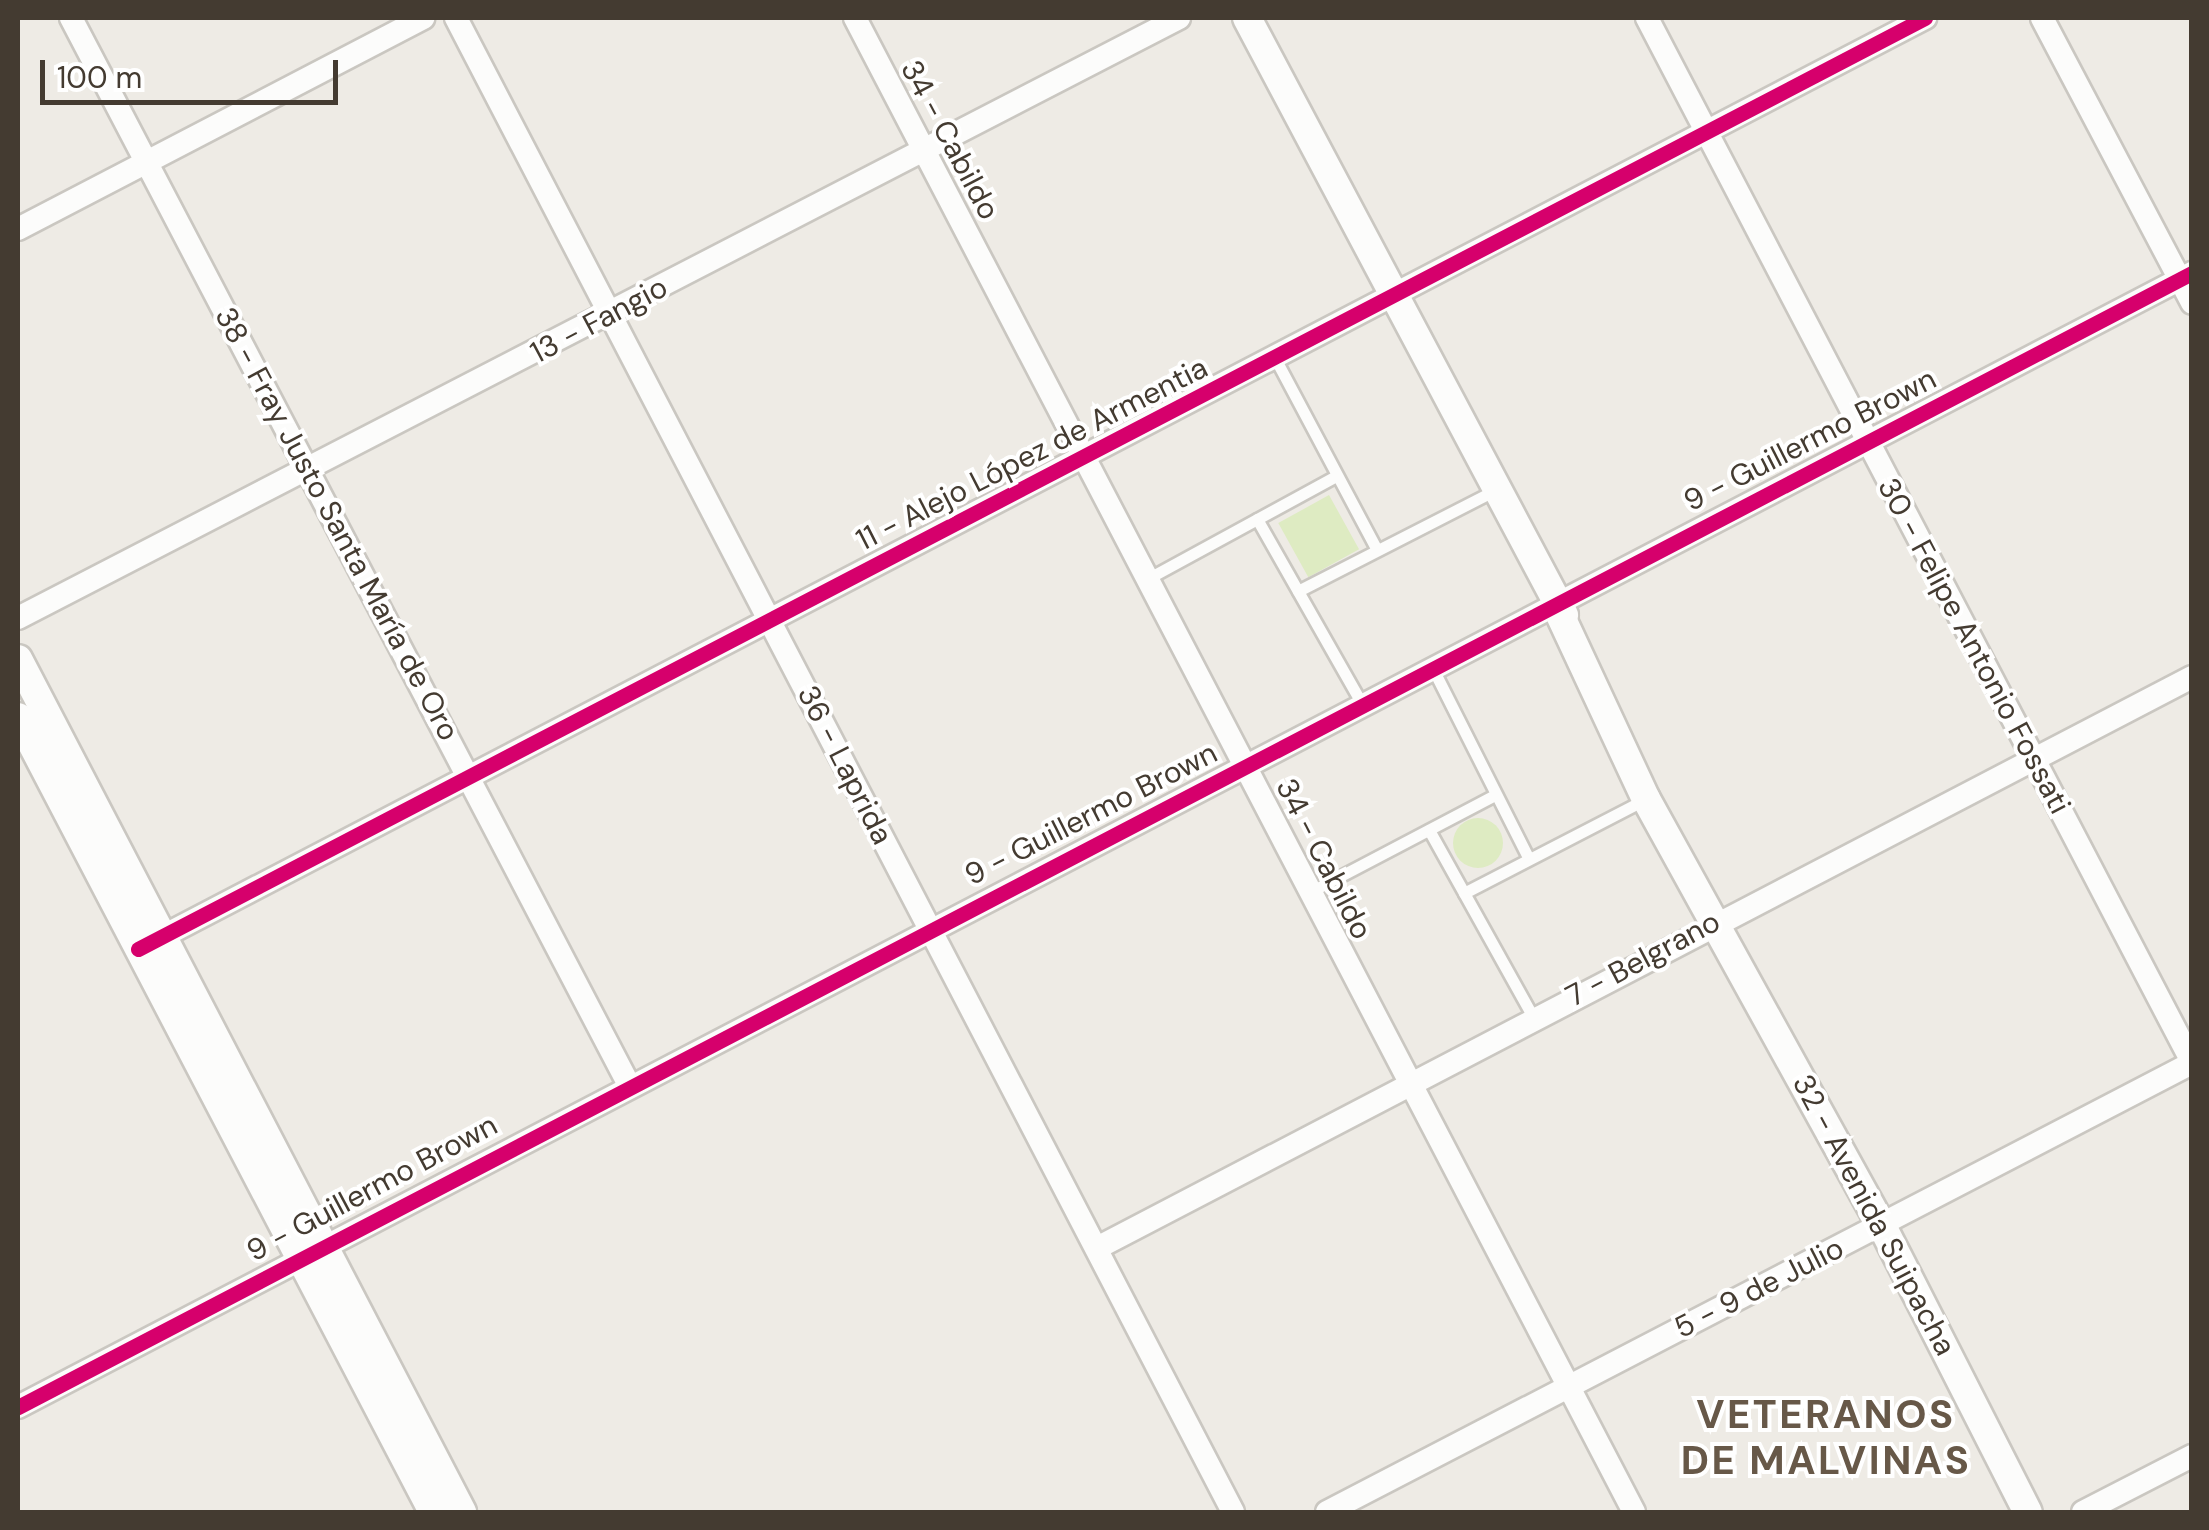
<!DOCTYPE html>
<meta charset="utf-8">
<style>
body{margin:0}
#map{position:relative;width:2209px;height:1530px;overflow:hidden;background:#eeebe5;font-family:"DM Sans",sans-serif}
div>[style]{position:absolute}
.green>*{inset:0;background:#deebc2;transform-origin:0 0}
.round{border-radius:50%}
.roads{filter:drop-shadow(2px 0 #cac7c1) drop-shadow(-2px 0 #cac7c1) drop-shadow(0 2px #cac7c1) drop-shadow(0 -2px #cac7c1)}
.service>*{height:11px;margin:-5.5px;padding:0 5.5px;transform-origin:5.5px;border-radius:5.5px;background:#fcfcfb}
.minor>*{height:22px;margin:-11px;padding:0 11px;transform-origin:11px;border-radius:11px;background:#fcfcfb}
.tertiary>*{height:28px;margin:-14px;padding:0 14px;transform-origin:14px;border-radius:14px;background:#fcfcfb}
.cycleway>*{height:15px;margin:-7.5px;padding:0 7.5px;transform-origin:7.5px;border-radius:7.5px;background:#d6006c}
span{translate:-50% -50%;white-space:nowrap;text-align:center;line-height:1.15;-webkit-text-stroke:8px #fff;paint-order:stroke}
.street-label{font-size:30px;color:#443b31}
.district-label{font-size:40px;color:#675848;font-weight:700;letter-spacing:2.5px}
.frame{position:absolute;inset:0;border:20px solid #443b31;pointer-events:none}
.scale{position:absolute;left:40px;top:60px;width:298px;height:45px;box-sizing:border-box;border:5px solid #443b31;border-top:0;padding-left:12px;font-size:30px;line-height:35px;white-space:nowrap;color:#443b31;-webkit-text-stroke:8px #fff;paint-order:stroke}
</style>
<div id="map">
<div class="green">
<div style="left:1329px;top:495px;width:62px;height:58px;rotate:61deg"></div>
<div class="round" style="left:1453px;top:818px;width:50px;height:50px"></div>
</div>
<div class="roads">
<div class="service">
<div style="left:1276px;top:360px;width:215px;rotate:62deg"></div>
<div style="left:1257px;top:519px;width:213px;rotate:60.4deg"></div>
<div style="left:1147px;top:579px;width:215px;rotate:-28.6deg"></div>
<div style="left:1298px;top:591px;width:221px;rotate:-27.1deg"></div>
<div style="left:1432px;top:667px;width:215px;rotate:63.2deg"></div>
<div style="left:1429px;top:830px;width:214px;rotate:60.9deg"></div>
<div style="left:1310px;top:892px;width:209px;rotate:-27.7deg"></div>
<div style="left:1464px;top:893px;width:205px;rotate:-27.3deg"></div>
</div>
<div class="minor">
<div style="left:71px;top:18px;width:1204px;rotate:62.39deg"></div>
<div style="left:456px;top:18px;width:1684px;rotate:62.52deg"></div>
<div style="left:855px;top:18px;width:1685px;rotate:62.46deg"></div>
<div style="left:1647px;top:18px;width:1178px;rotate:62.43deg"></div>
<div style="left:2042px;top:18px;width:322px;rotate:62.2deg"></div>
<div style="left:18px;top:229px;width:457px;rotate:-27.5deg"></div>
<div style="left:18px;top:618px;width:1307px;rotate:-27.33deg"></div>
<div style="left:150px;top:943px;width:2002px;rotate:-27.53deg"></div>
<div style="left:1097px;top:1248px;width:1235px;rotate:-27.54deg"></div>
<div style="left:18px;top:1407px;width:2452px;rotate:-27.55deg"></div>
<div style="left:1327px;top:1512px;width:975px;rotate:-27.43deg"></div>
<div style="left:2083px;top:1512px;width:123px;rotate:-27.2deg"></div>
</div>
<div class="tertiary">
<div style="left:1247px;top:18px;width:676px;rotate:62.03deg"></div>
<div style="left:1555px;top:604px;width:215px;rotate:65deg"></div>
<div style="left:1646px;top:799px;width:486px;rotate:61.1deg"></div>
<div style="left:1881px;top:1224px;width:323px;rotate:63deg"></div>
<div style="left:18px;top:659px;width:962px;rotate:62.5deg"></div>
<div style="left:18px;top:717px;width:897px;rotate:62.43deg"></div>
</div>
</div>
<div class="cycleway">
<div style="left:138px;top:949px;width:2015px;rotate:-27.52deg"></div>
<div style="left:18px;top:1407px;width:2452px;rotate:-27.55deg"></div>
</div>
<div class="street-label">
<span style="left:950px;top:140px;rotate:62deg">34 - Cabildo</span>
<span style="left:599px;top:320px;rotate:-28deg">13 - Fangio</span>
<span style="left:1810px;top:440px;rotate:-27deg">9 - Guillermo Brown</span>
<span style="left:1032px;top:454px;rotate:-27deg">11 - Alejo López de Armentia</span>
<span style="left:337px;top:524px;rotate:62deg">38 - Fray Justo Santa María de Oro</span>
<span style="left:1974px;top:646px;rotate:62deg">30 - Felipe Antonio Fossati</span>
<span style="left:845px;top:765px;rotate:63deg">36 - Laprida</span>
<span style="left:1091px;top:814px;rotate:-27deg">9 - Guillermo Brown</span>
<span style="left:1324px;top:859px;rotate:63deg">34 - Cabildo</span>
<span style="left:1643px;top:959px;rotate:-28deg">7 - Belgrano</span>
<span style="left:372px;top:1188px;rotate:-28deg">9 - Guillermo Brown</span>
<span style="left:1874px;top:1215px;rotate:62deg">32 - Avenida Suipacha</span>
<span style="left:1759px;top:1288px;rotate:-27deg">5 - 9 de Julio</span>
</div>
<div class="district-label">
<span style="left:1826px;top:1437px">VETERANOS<br>DE MALVINAS</span>
</div>
<div class="frame"></div>
<div class="scale">100 m</div>
</div>
